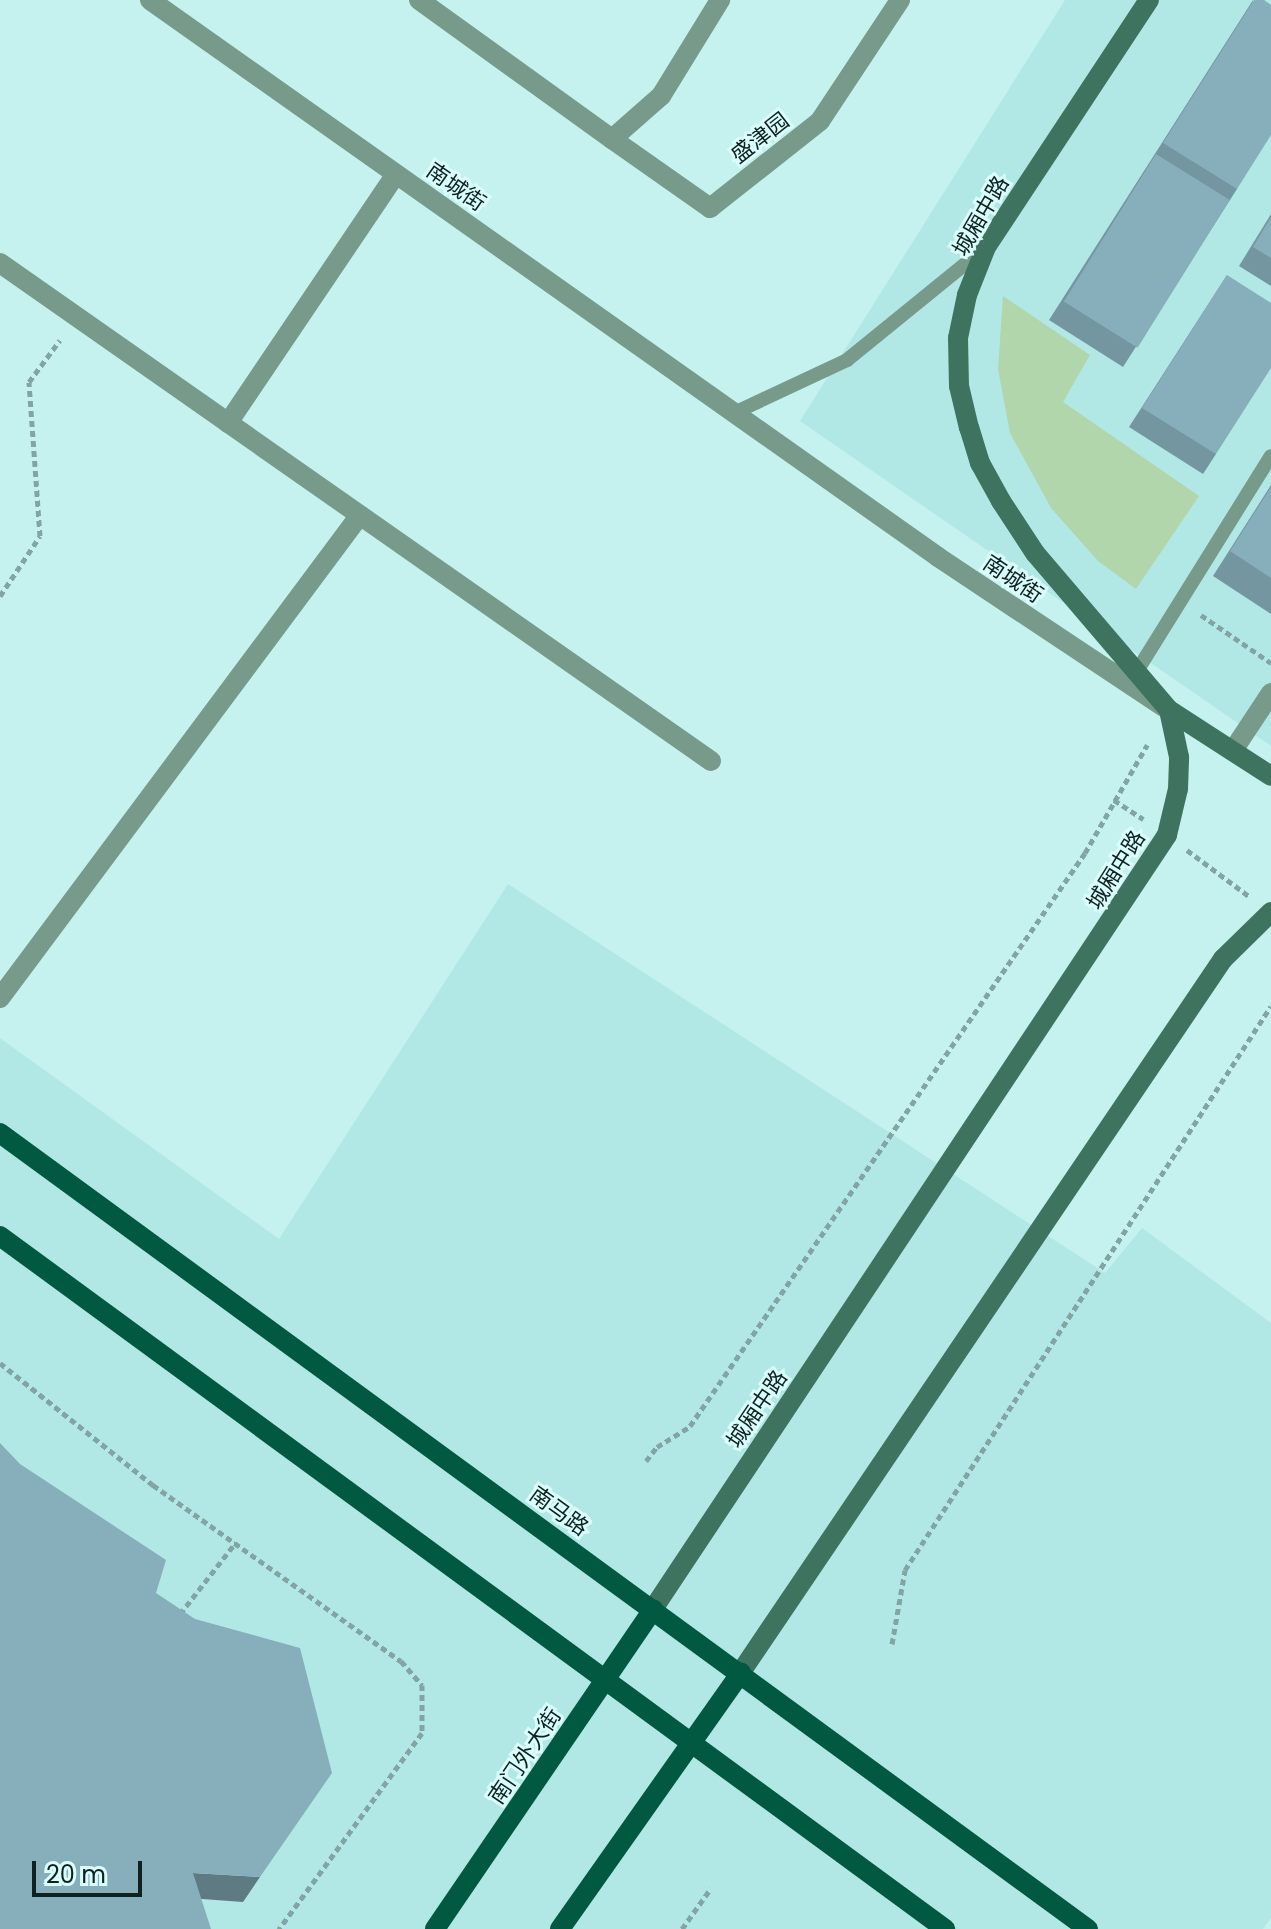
<!DOCTYPE html>
<meta charset="utf-8">
<style>
body{margin:0}
#map{position:relative;width:1271px;height:1929px;overflow:hidden;background:#c5f2ef;font-family:Poppins,"Noto Sans SC",sans-serif}
div>[style]{position:absolute}
.built>*{inset:0;background:#b1e8e5}
.green>*{inset:0;background:#b1d6ac}
.path>*{height:5px;margin-top:-2.5px;transform-origin:0;background:repeating-linear-gradient(90deg,#82a5a3 0 6px,transparent 0 10px)}
.service>*{height:14px;margin:-7px;padding:0 7px;transform-origin:7px;border-radius:7px;background:#779a8b}
.pedestrian>*{height:20px;margin:-10px;padding:0 10px;transform-origin:10px;border-radius:10px;background:#779a8b}
.minor>*{height:20px;margin:-10px;padding:0 10px;transform-origin:10px;border-radius:10px;background:#779a8b}
.tertiary>*{height:20px;margin:-10px;padding:0 10px;transform-origin:10px;border-radius:10px;background:#779a8b}
.secondary>*{height:20px;margin:-10px;padding:0 10px;transform-origin:10px;border-radius:10px;background:#3e745f}
.primary>*{height:20px;margin:-10px;padding:0 10px;transform-origin:10px;border-radius:10px;background:#015941}
.wall>*{inset:0;background:#7496a1}
.shaded-wall>*{inset:0;background:#5e7a83}
.building>*{inset:0;background:#87afbb;transform-origin:0 0}
span{translate:-50% -50%;white-space:nowrap;text-align:center;line-height:1.15;-webkit-text-stroke:6px #d9fdfb;paint-order:stroke}
.street-label{font-size:22px;color:#102121}
.scale{position:absolute;left:32px;top:1861px;width:110px;height:36px;box-sizing:border-box;border:4px solid #102121;border-top:0;padding-left:10px;font-size:24px;line-height:28px;white-space:nowrap;color:#102121;-webkit-text-stroke:6px #d9fdfb;paint-order:stroke}
</style>
<div id="map">
<div class="built">
<div style="clip-path:polygon(1065px 0,1271px 0,1271px 746px,800px 421px)"></div>
<div style="clip-path:polygon(508px 884px,1105px 1273px,1142px 1228px,1271px 1323px,1271px 1918px,1263px 1929px,0 1929px,0 1038px,279px 1239px)"></div>
</div>
<div class="green">
<div style="clip-path:polygon(1003px 296px,1090px 355px,1063px 402px,1199px 496px,1136px 589px,1098px 561px,1051px 508px,1010px 433px,998px 369px)"></div>
</div>
<div class="path">
<div style="left:0;top:596px;width:72px;rotate:-56.3deg"></div>
<div style="left:40px;top:536px;width:154px;rotate:-94.1deg"></div>
<div style="left:29px;top:382px;width:52px;rotate:-53.6deg"></div>
<div style="left:1201px;top:615px;width:85px;rotate:34.4deg"></div>
<div style="left:1114px;top:800px;width:35px;rotate:33deg"></div>
<div style="left:1187px;top:850px;width:79px;rotate:36.7deg"></div>
<div style="left:0;top:1363px;width:196px;rotate:38.6deg"></div>
<div style="left:153px;top:1485px;width:304px;rotate:35.4deg"></div>
<div style="left:401px;top:1661px;width:32px;rotate:49deg"></div>
<div style="left:422px;top:1685px;width:48px;rotate:90deg"></div>
<div style="left:422px;top:1733px;width:243px;rotate:126.1deg"></div>
<div style="left:646px;top:1461px;width:18px;rotate:-52deg"></div>
<div style="left:657px;top:1447px;width:39px;rotate:-32deg"></div>
<div style="left:690px;top:1426px;width:696px;rotate:-55.42deg"></div>
<div style="left:1085px;top:853px;width:125px;rotate:-60.1deg"></div>
<div style="left:180px;top:1614px;width:91px;rotate:-52.1deg"></div>
<div style="left:892px;top:1644px;width:75px;rotate:-80deg"></div>
<div style="left:905px;top:1570px;width:672px;rotate:-57.02deg"></div>
<div style="left:682px;top:1929px;width:50px;rotate:-54.7deg"></div>
</div>
<div class="service">
<div style="left:734px;top:413px;width:125px;rotate:-25.1deg"></div>
<div style="left:847px;top:360px;width:178px;rotate:-39.1deg"></div>
<div style="left:1137px;top:671px;width:253px;rotate:-58.1deg"></div>
</div>
<div class="pedestrian">
<div style="left:1234px;top:749px;width:67px;rotate:-56.5deg"></div>
</div>
<div class="minor">
<div style="left:419px;top:0;width:238px;rotate:35.8deg"></div>
<div style="left:612px;top:139px;width:65px;rotate:-41.3deg"></div>
<div style="left:661px;top:96px;width:113px;rotate:-58.4deg"></div>
<div style="left:612px;top:139px;width:120px;rotate:35.1deg"></div>
<div style="left:710px;top:208px;width:140px;rotate:-38.3deg"></div>
<div style="left:820px;top:121px;width:145px;rotate:-56.5deg"></div>
<div style="left:0;top:263px;width:868px;rotate:35.01deg"></div>
<div style="left:228px;top:423px;width:300px;rotate:-56deg"></div>
<div style="left:0;top:998px;width:602px;rotate:-53.3deg"></div>
</div>
<div class="tertiary">
<div style="left:150px;top:0;width:965px;rotate:35.25deg"></div>
<div style="left:938px;top:557px;width:271px;rotate:33.6deg"></div>
</div>
<div class="secondary">
<div style="left:1169px;top:710px;width:121px;rotate:32.9deg"></div>
<div style="left:653px;top:1609px;width:929px;rotate:-56.41deg"></div>
<div style="left:1167px;top:835px;width:47px;rotate:-76.6deg"></div>
<div style="left:1178px;top:789px;width:32px;rotate:-88deg"></div>
<div style="left:1179px;top:757px;width:48px;rotate:-102deg"></div>
<div style="left:1169px;top:710px;width:206px;rotate:-130.5deg"></div>
<div style="left:1035px;top:553px;width:62px;rotate:-123.2deg"></div>
<div style="left:1001px;top:501px;width:43px;rotate:-118.9deg"></div>
<div style="left:980px;top:463px;width:37px;rotate:-107deg"></div>
<div style="left:969px;top:428px;width:43px;rotate:-103.4deg"></div>
<div style="left:959px;top:386px;width:48px;rotate:-91.2deg"></div>
<div style="left:958px;top:338px;width:44px;rotate:-78.2deg"></div>
<div style="left:967px;top:295px;width:52px;rotate:-68.4deg"></div>
<div style="left:986px;top:247px;width:296px;rotate:-56.6deg"></div>
<div style="left:741px;top:1672px;width:861px;rotate:-55.94deg"></div>
<div style="left:1223px;top:959px;width:67px;rotate:-44.4deg"></div>
</div>
<div class="primary">
<div style="left:0;top:1133px;width:1348px;rotate:36.19deg"></div>
<div style="left:0;top:1236px;width:1172px;rotate:36.25deg"></div>
<div style="left:435px;top:1929px;width:387px;rotate:-55.7deg"></div>
<div style="left:560px;top:1929px;width:314px;rotate:-54.8deg"></div>
</div>
<div class="wall">
<div style="clip-path:polygon(1253px 0,1237px 189px,1123px 367px,1049px 320px)"></div>
<div style="clip-path:polygon(1271px 214px,1271px 286px,1239px 266px)"></div>
<div style="clip-path:polygon(1227px 275px,1216px 454px,1203px 474px,1129px 427px)"></div>
<div style="clip-path:polygon(1271px 485px,1271px 614px,1213px 576px)"></div>
</div>
<div class="shaded-wall">
<div style="clip-path:polygon(193px 1873px,260px 1877px,243px 1902px,175px 1897px)"></div>
</div>
<div class="building">
<div style="clip-path:polygon(1254px 0,1264px 0,1271px 5px,1271px 135px,1237px 189px,1163px 143px)"></div>
<div style="left:1156px;top:154px;width:87px;height:174px;rotate:32deg"></div>
<div style="clip-path:polygon(1271px 217px,1271px 258px,1253px 247px)"></div>
<div style="clip-path:polygon(1227px 275px,1271px 303px,1271px 368px,1216px 454px,1142px 408px)"></div>
<div style="clip-path:polygon(1271px 487px,1271px 578px,1230px 551px)"></div>
<div style="clip-path:polygon(0 1443px,20px 1464px,166px 1560px,156px 1593px,195px 1619px,300px 1648px,332px 1773px,260px 1877px,193px 1873px,211px 1929px,0 1929px)"></div>
</div>
<div class="street-label">
<span style="left:760px;top:138px;rotate:-38deg">盛津园</span>
<span style="left:456px;top:187px;rotate:35deg">南城街</span>
<span style="left:981px;top:216px;rotate:-60deg">城厢中路</span>
<span style="left:1013px;top:579px;rotate:34deg">南城街</span>
<span style="left:1116px;top:870px;rotate:-58deg">城厢中路</span>
<span style="left:757px;top:1409px;rotate:-56deg">城厢中路</span>
<span style="left:559px;top:1511px;rotate:36deg">南马路</span>
<span style="left:525px;top:1756px;rotate:-56deg">南门外大街</span>
</div>
<div class="scale">20 m</div>
</div>
